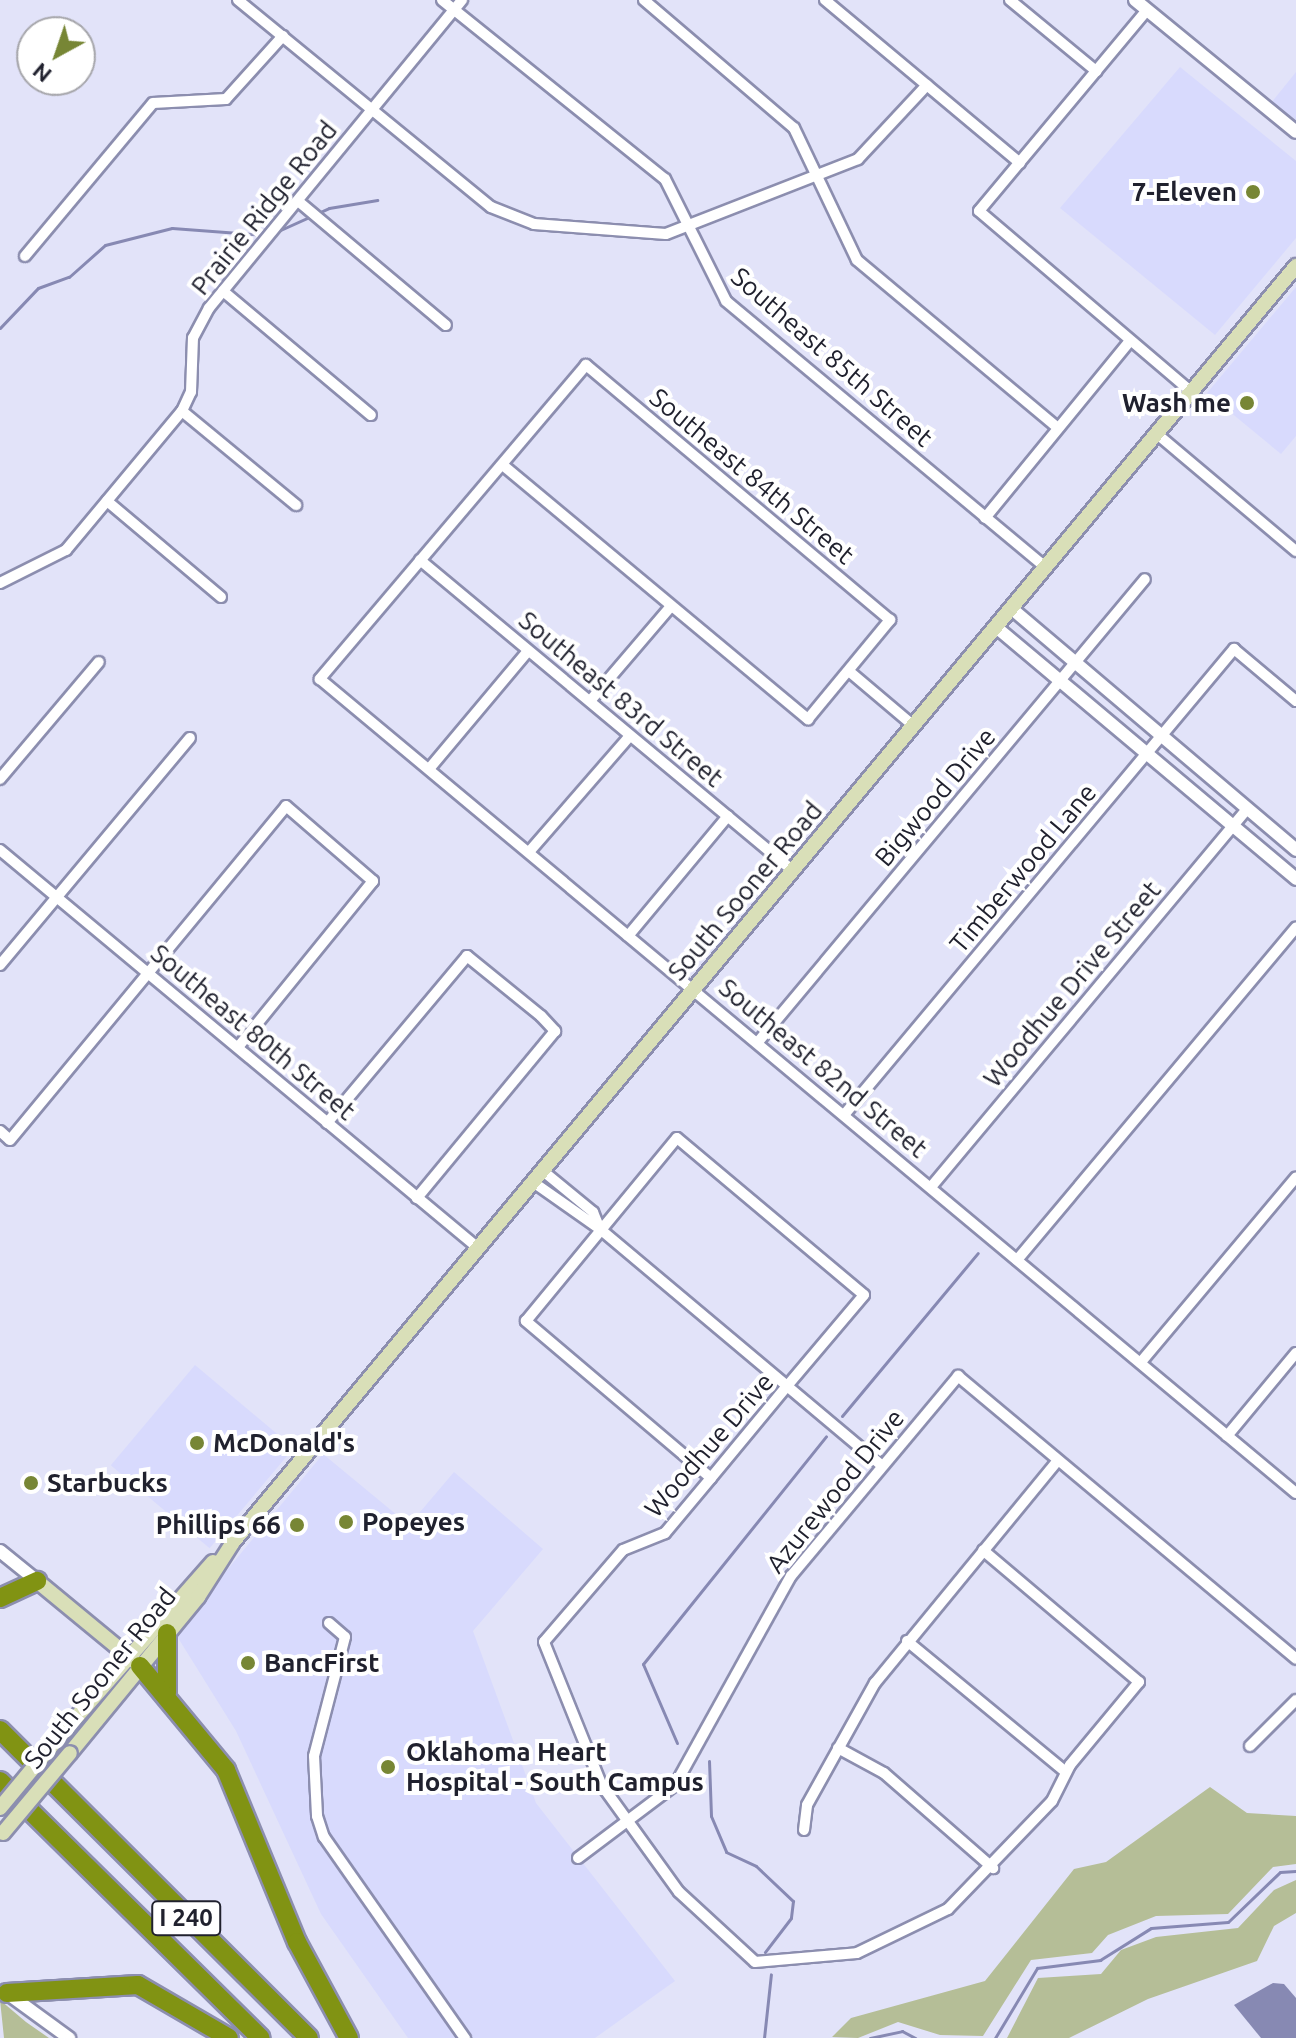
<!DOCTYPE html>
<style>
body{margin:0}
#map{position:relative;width:1296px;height:2038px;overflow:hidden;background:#e2e3f9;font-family:Ubuntu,sans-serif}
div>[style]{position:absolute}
.built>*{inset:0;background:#d8dafd;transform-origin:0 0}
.green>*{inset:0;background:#b5be97}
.water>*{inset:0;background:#8789b3}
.stream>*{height:3px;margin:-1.5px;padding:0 1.5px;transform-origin:1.5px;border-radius:1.5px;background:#8789b3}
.roads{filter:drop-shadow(2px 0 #8c8eaf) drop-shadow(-2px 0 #8c8eaf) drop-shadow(0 2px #8c8eaf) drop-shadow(0 -2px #8c8eaf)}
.minor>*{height:10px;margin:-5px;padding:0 5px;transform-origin:5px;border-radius:5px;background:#fff}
.tertiary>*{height:12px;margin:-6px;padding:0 6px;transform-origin:6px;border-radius:6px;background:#fff}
.secondary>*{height:14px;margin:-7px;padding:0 7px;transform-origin:7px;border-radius:7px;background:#d9dfb8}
.motorway>*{height:18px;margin:-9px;padding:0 9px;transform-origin:9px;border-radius:9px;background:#819313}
.bridges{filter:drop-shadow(2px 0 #8c8eaf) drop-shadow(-2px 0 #8c8eaf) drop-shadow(0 2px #8c8eaf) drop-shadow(0 -2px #8c8eaf)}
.secondary-bridge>*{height:14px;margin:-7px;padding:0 7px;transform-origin:7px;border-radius:7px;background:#d9dfb8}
.dots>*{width:22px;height:22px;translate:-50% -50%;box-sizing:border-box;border:4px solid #fff;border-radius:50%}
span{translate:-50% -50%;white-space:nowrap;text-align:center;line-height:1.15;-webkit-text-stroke:8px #fff;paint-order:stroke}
.shield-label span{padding:2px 6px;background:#fff;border:2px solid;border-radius:6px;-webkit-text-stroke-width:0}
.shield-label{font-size:24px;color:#20212e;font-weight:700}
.poi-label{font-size:26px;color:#20212e;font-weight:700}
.right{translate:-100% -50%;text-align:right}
.left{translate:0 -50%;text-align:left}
.street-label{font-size:26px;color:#20212e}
.north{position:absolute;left:16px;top:16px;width:80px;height:80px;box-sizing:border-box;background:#fff;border:2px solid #a6a6ab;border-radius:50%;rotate:220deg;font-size:22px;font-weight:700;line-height:32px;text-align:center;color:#20212e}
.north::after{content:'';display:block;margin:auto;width:28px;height:36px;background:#778635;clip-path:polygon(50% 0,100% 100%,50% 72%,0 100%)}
</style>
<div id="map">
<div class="built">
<div style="clip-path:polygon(1180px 67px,1296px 161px,1296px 238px,1215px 335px,1060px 208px)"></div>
<div style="clip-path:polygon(1296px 72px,1296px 132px,1267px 108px)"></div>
<div style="clip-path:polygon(1296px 287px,1296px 436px,1281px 454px,1207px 393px)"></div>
<div style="left:195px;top:1365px;width:129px;height:131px;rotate:40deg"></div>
<div style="clip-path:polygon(323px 1454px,409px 1525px,454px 1472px,543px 1549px,473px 1631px,536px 1803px,675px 1981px,595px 2038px,408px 2038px,321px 1914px,236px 1731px,175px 1633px)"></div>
</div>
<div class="green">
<div style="clip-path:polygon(1210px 1787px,1247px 1813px,1296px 1816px,1296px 1864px,1273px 1867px,1228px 1914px,1156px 1916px,1108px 1935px,1092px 1953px,1031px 1960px,983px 2036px,940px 2035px,898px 2022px,858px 2038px,832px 2037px,851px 2018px,985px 1981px,1074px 1869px,1106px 1862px)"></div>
<div style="clip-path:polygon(1296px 1880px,1296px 1913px,1274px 1926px,1257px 1961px,1148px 1999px,1069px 2038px,1007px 2038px,1038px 1978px,1101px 1974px,1121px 1950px,1156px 1937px,1238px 1928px,1274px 1890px)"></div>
<div style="clip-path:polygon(0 2000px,26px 2022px,49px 2038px,4px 2038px)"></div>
</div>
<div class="water">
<div style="clip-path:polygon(1273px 1983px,1284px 1984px,1296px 1998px,1296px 2038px,1261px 2038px,1234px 2005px)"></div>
</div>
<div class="stream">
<div style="left:276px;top:232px;width:58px;rotate:-24.4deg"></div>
<div style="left:329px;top:208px;width:49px;rotate:-9.5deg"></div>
<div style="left:0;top:328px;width:55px;rotate:-46.5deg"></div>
<div style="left:38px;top:288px;width:33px;rotate:-20deg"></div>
<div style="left:69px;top:277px;width:48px;rotate:-41.6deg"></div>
<div style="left:105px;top:245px;width:69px;rotate:-14.2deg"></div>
<div style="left:172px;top:228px;width:93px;rotate:4.3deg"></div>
<div style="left:842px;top:1416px;width:212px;rotate:-50.2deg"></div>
<div style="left:677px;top:1743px;width:86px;rotate:-113.3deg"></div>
<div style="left:643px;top:1664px;width:292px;rotate:-51.2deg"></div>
<div style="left:709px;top:1761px;width:55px;rotate:87.9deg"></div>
<div style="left:711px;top:1816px;width:39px;rotate:67deg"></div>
<div style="left:726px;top:1852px;width:33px;rotate:25deg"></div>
<div style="left:756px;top:1866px;width:51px;rotate:43.4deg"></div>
<div style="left:793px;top:1901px;width:17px;rotate:97deg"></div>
<div style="left:791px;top:1918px;width:43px;rotate:127.4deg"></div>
<div style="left:764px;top:2038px;width:64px;rotate:-83.8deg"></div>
<div style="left:870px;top:2038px;width:33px;rotate:-12deg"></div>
<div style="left:902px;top:2031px;width:15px;rotate:28deg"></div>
<div style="left:995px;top:2038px;width:82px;rotate:-59deg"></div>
<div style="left:1037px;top:1968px;width:64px;rotate:-7.2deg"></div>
<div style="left:1100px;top:1960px;width:60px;rotate:-32.1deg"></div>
<div style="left:1151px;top:1928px;width:77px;rotate:-4.5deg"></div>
<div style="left:1228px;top:1922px;width:72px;rotate:-43.9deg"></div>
<div style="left:1280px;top:1872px;width:16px;rotate:-4deg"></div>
</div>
<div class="roads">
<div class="minor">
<div style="left:238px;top:0;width:327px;rotate:39.3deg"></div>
<div style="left:491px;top:207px;width:46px;rotate:21.6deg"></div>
<div style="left:534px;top:224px;width:132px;rotate:4.3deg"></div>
<div style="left:666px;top:234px;width:206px;rotate:-21.3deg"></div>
<div style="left:858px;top:159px;width:101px;rotate:-47deg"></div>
<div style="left:442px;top:0;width:286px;rotate:38.8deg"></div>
<div style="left:665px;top:179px;width:136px;rotate:63.4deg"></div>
<div style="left:726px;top:301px;width:417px;rotate:39.8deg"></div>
<div style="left:644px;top:0;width:197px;rotate:40.5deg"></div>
<div style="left:794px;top:128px;width:146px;rotate:64.5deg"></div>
<div style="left:857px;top:260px;width:262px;rotate:39.9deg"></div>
<div style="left:825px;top:0;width:254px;rotate:39.9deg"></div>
<div style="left:1010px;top:0;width:112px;rotate:39.5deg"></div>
<div style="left:1147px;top:10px;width:262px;rotate:129.9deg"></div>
<div style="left:979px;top:211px;width:280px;rotate:40.4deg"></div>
<div style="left:298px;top:201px;width:193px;rotate:40deg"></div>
<div style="left:25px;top:256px;width:199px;rotate:-50.1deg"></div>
<div style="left:153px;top:103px;width:73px;rotate:-3.1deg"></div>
<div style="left:226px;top:99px;width:85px;rotate:-47.9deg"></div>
<div style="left:223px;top:291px;width:193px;rotate:40deg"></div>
<div style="left:182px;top:411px;width:148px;rotate:39.5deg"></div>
<div style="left:1157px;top:434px;width:182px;rotate:40.1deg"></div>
<div style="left:504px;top:466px;width:396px;rotate:39.8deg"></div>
<div style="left:808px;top:719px;width:129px;rotate:-50.4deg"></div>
<div style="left:890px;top:620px;width:397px;rotate:-140deg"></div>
<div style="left:586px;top:365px;width:412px;rotate:130.3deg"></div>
<div style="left:320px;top:679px;width:1271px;rotate:39.83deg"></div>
<div style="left:107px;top:501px;width:149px;rotate:40.1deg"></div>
<div style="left:985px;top:518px;width:229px;rotate:-50.7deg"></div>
<div style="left:420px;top:560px;width:486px;rotate:39.8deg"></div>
<div style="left:0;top:583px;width:74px;rotate:-26.6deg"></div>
<div style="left:66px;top:550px;width:181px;rotate:-50.2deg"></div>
<div style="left:182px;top:411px;width:21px;rotate:-65deg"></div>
<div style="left:191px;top:392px;width:54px;rotate:-87.9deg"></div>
<div style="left:193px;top:338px;width:34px;rotate:-62deg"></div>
<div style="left:209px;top:308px;width:399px;rotate:-50.6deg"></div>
<div style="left:850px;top:672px;width:84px;rotate:40.2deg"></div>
<div style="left:590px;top:701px;width:125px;rotate:-49.5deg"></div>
<div style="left:429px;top:769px;width:154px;rotate:-50deg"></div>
<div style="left:0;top:779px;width:153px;rotate:-49.8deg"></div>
<div style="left:0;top:850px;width:622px;rotate:39.78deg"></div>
<div style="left:529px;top:852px;width:154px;rotate:-49deg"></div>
<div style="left:628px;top:936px;width:156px;rotate:-50.2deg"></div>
<div style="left:0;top:965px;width:296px;rotate:-50.1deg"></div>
<div style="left:758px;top:1042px;width:603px;rotate:-50.11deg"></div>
<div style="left:844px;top:1115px;width:608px;rotate:-50.07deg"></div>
<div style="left:1234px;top:649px;width:81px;rotate:40deg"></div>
<div style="left:327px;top:1123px;width:218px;rotate:-50deg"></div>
<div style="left:467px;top:956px;width:95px;rotate:39deg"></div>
<div style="left:541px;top:1016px;width:21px;rotate:47deg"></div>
<div style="left:555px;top:1031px;width:217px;rotate:129.6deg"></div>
<div style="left:0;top:1131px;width:13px;rotate:42deg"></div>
<div style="left:10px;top:1140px;width:433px;rotate:-50.4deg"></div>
<div style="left:286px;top:806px;width:115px;rotate:40.8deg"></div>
<div style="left:373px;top:881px;width:214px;rotate:129.1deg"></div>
<div style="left:543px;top:1171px;width:65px;rotate:39.4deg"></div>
<div style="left:593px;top:1212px;width:18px;rotate:68deg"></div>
<div style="left:533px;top:1182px;width:82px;rotate:35deg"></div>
<div style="left:600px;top:1229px;width:368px;rotate:40deg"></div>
<div style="left:931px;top:1187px;width:493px;rotate:-50.1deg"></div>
<div style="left:1017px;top:1260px;width:434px;rotate:-50deg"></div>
<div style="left:1141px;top:1362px;width:241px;rotate:-50deg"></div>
<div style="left:1227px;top:1436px;width:108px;rotate:-50.3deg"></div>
<div style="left:711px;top:1478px;width:243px;rotate:-139.7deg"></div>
<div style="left:526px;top:1321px;width:237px;rotate:-50.5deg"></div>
<div style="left:677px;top:1138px;width:244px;rotate:40deg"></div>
<div style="left:864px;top:1295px;width:119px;rotate:130.2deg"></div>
<div style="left:787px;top:1386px;width:119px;rotate:129.6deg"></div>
<div style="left:711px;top:1478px;width:72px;rotate:129.9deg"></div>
<div style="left:665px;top:1533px;width:45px;rotate:158deg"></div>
<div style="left:623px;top:1550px;width:121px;rotate:130.7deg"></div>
<div style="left:544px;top:1642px;width:153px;rotate:68.1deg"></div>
<div style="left:601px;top:1784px;width:133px;rotate:54.2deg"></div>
<div style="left:679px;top:1892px;width:103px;rotate:42.6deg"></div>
<div style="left:755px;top:1962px;width:102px;rotate:-5deg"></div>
<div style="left:857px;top:1953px;width:101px;rotate:-25.8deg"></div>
<div style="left:948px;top:1909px;width:150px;rotate:-46.1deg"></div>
<div style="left:1052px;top:1801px;width:40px;rotate:-63.4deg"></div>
<div style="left:1070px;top:1765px;width:108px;rotate:-50.3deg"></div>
<div style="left:1139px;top:1682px;width:204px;rotate:-139.8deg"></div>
<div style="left:329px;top:1623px;width:21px;rotate:41deg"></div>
<div style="left:345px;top:1637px;width:123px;rotate:104.6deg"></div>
<div style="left:314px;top:1756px;width:60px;rotate:87.1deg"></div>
<div style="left:317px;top:1816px;width:22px;rotate:72deg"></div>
<div style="left:324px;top:1837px;width:246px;rotate:55deg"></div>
<div style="left:907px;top:1641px;width:206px;rotate:39.5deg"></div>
<div style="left:1250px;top:1746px;width:65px;rotate:-45deg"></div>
<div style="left:838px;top:1748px;width:52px;rotate:28.5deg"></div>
<div style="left:884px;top:1773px;width:145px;rotate:41.1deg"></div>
<div style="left:804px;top:1830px;width:25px;rotate:-83deg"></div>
<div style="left:807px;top:1805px;width:140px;rotate:-60.9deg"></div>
<div style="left:875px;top:1683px;width:288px;rotate:-50.6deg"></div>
<div style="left:578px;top:1858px;width:121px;rotate:-37deg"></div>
<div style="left:675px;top:1785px;width:239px;rotate:-61deg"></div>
<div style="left:791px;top:1576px;width:261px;rotate:-50.1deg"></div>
<div style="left:958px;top:1376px;width:441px;rotate:39.9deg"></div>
</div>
<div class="tertiary">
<div style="left:1135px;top:0;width:208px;rotate:39.3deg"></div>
<div style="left:1011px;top:608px;width:374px;rotate:40.3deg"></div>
<div style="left:996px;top:627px;width:392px;rotate:40deg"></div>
<div style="left:0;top:1551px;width:48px;rotate:39deg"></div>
<div style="left:7px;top:1993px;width:77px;rotate:36deg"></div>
</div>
<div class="secondary">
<div style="left:37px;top:1581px;width:126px;rotate:39.5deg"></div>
<div style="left:57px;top:1739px;width:236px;rotate:-48.6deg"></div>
<div style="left:70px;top:1753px;width:202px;rotate:-50.6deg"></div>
<div style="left:198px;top:1597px;width:65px;rotate:-57.5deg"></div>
<div style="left:233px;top:1542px;width:1661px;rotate:-50.2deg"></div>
</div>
<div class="motorway">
<div style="left:0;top:1598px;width:41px;rotate:-24.7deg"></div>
<div style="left:167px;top:1633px;width:60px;rotate:90deg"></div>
<div style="left:140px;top:1666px;width:135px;rotate:50.4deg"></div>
<div style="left:226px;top:1770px;width:186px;rotate:67.6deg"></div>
<div style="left:297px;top:1942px;width:109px;rotate:61.6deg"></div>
<div style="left:0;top:1730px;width:436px;rotate:44.9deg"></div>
<div style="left:0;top:1781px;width:366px;rotate:44.6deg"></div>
<div style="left:7px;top:1993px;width:131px;rotate:-3.5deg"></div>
<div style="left:138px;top:1985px;width:105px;rotate:30.2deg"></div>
</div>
</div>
<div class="bridges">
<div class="secondary-bridge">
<div style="left:0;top:1808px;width:89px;rotate:-50.4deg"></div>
<div style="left:3px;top:1833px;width:104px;rotate:-50.1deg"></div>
</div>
</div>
<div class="dots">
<div style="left:1253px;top:192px;background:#778635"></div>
<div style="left:1247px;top:403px;background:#778635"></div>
<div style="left:197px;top:1443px;background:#778635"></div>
<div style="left:31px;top:1483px;background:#778635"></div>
<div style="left:346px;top:1522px;background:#778635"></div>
<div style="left:297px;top:1525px;background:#778635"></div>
<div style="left:248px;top:1663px;background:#778635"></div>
<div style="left:388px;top:1767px;background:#778635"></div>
</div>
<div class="shield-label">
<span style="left:186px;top:1918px">I 240</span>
</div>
<div class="poi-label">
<span class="right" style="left:1237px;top:192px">7-Eleven</span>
<span class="right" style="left:1231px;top:403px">Wash me</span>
<span class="left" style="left:213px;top:1443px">McDonald's</span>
<span class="left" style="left:47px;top:1483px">Starbucks</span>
<span class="left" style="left:362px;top:1522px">Popeyes</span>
<span class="right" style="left:281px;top:1525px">Phillips 66</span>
<span class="left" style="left:264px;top:1663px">BancFirst</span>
<span class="left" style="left:406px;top:1767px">Oklahoma Heart<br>Hospital - South Campus</span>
</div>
<div class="street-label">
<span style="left:264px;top:208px;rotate:-51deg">Prairie Ridge Road</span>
<span style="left:832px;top:357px;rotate:41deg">Southeast 85th Street</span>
<span style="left:752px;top:476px;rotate:40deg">Southeast 84th Street</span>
<span style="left:621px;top:699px;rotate:40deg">Southeast 83rd Street</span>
<span style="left:935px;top:797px;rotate:-50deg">Bigwood Drive</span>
<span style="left:1023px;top:868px;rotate:-50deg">Timberwood Lane</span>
<span style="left:745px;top:891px;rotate:-50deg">South Sooner Road</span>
<span style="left:1072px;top:984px;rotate:-50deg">Woodhue Drive Street</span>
<span style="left:253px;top:1032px;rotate:40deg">Southeast 80th Street</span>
<span style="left:823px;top:1068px;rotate:40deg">Southeast 82nd Street</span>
<span style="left:709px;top:1445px;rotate:-49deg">Woodhue Drive</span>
<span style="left:835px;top:1491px;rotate:-51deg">Azurewood Drive</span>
<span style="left:100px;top:1678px;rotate:-51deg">South Sooner Road</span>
</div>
<div class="north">N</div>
</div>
